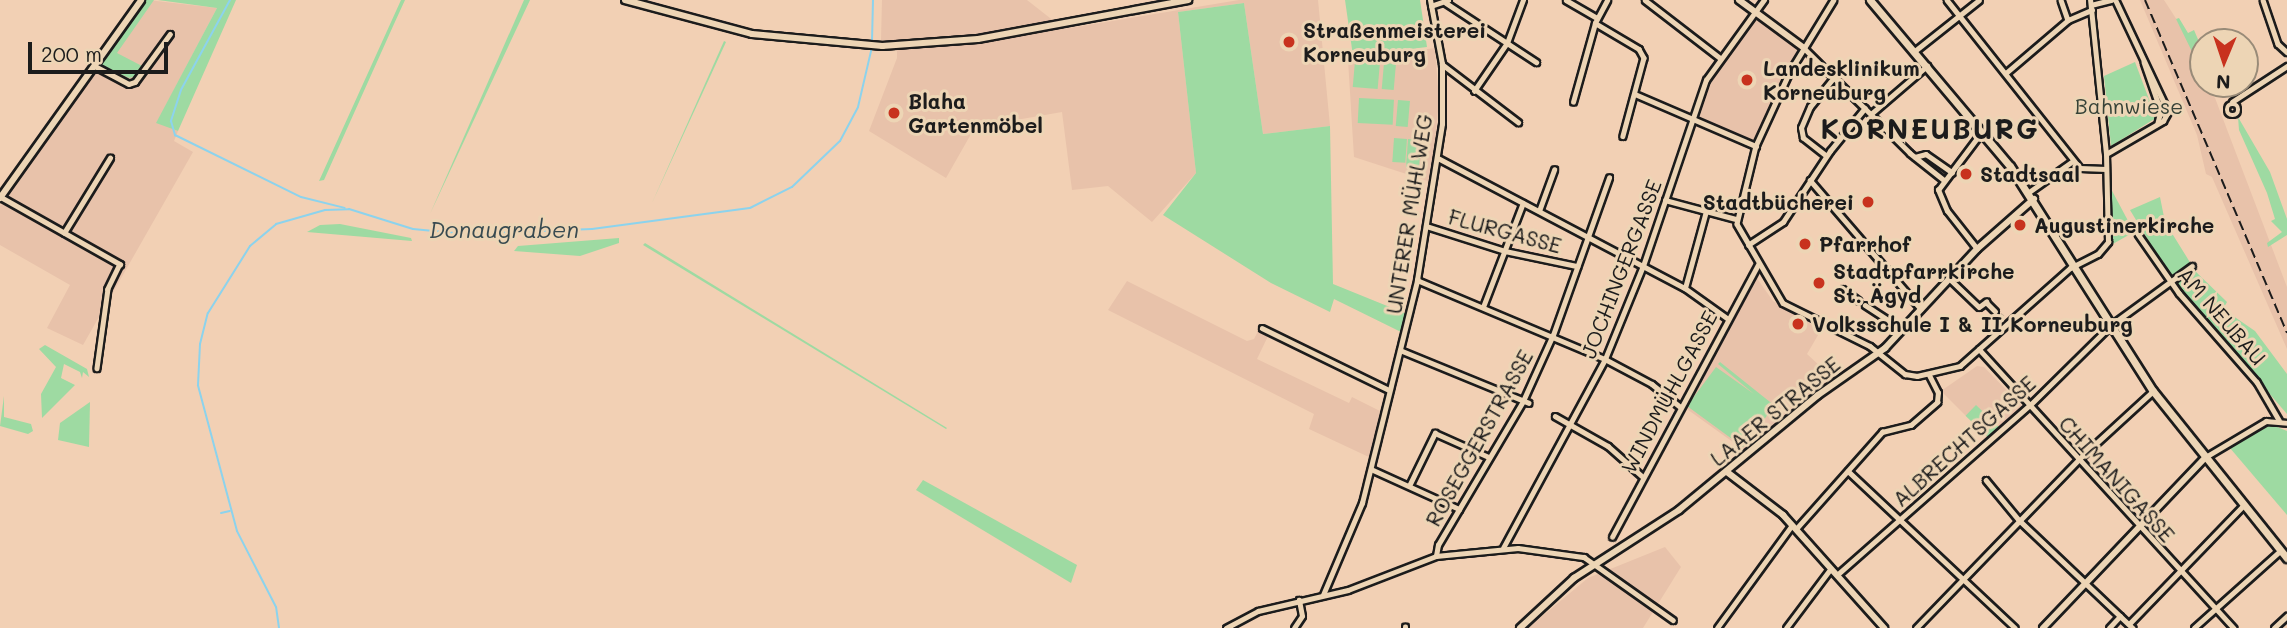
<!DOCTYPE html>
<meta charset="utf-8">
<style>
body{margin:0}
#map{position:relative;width:2287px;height:628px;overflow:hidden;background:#f2d0b4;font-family:Mali,sans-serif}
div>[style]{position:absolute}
.built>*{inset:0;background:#e8c2aa}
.green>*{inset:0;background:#9edaa2;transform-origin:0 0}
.stream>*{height:2px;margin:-1px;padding:0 1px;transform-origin:1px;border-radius:1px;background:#8cd3ed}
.minor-tunnel>*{height:4.5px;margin-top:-2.25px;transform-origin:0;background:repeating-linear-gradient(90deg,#c7ac96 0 4.5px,transparent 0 6.5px)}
.roads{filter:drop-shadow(2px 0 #1c1c1c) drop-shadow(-2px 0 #1c1c1c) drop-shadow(0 2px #1c1c1c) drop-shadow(0 -2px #1c1c1c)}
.minor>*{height:4.5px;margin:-2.25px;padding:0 2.25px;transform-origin:2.25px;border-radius:2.25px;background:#edd5b5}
.minor>.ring{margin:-2.25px;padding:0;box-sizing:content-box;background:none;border:4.5px solid #edd5b5;border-radius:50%}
.tertiary>*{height:6px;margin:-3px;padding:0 3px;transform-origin:3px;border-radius:3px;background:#edd5b5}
.secondary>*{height:6px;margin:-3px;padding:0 3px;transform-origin:3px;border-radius:3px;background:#edd5b5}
.primary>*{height:7px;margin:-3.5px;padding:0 3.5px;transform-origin:3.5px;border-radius:3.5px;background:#edd5b5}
.rail>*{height:2px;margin-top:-1px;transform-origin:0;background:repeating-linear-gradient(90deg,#1c1c1c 0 10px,transparent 0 15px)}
.dots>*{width:19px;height:19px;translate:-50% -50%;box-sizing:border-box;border:4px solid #edd5b5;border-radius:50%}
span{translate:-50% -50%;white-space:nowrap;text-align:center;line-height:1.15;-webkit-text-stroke:6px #edd5b5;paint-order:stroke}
.poi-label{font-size:21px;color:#1c1c1c;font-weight:700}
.left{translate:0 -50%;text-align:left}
.right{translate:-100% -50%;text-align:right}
.park-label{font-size:21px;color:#364237}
.street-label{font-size:21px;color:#1c1c1c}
.water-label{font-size:23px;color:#384a50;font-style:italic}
.district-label{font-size:28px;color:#1c1c1c;font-weight:700;letter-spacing:2px}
.north{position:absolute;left:2189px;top:28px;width:70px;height:70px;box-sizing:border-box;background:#edd5b5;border:2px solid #998b78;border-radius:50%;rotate:182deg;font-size:19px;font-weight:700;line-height:28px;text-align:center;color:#1c1c1c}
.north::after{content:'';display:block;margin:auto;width:24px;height:32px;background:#c8321e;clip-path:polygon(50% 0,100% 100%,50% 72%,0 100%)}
.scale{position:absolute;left:28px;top:42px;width:140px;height:32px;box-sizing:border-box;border:4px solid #1c1c1c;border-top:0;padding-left:9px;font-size:21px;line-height:24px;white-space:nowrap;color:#1c1c1c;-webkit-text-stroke:5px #edd5b5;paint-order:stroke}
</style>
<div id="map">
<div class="built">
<div style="clip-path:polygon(148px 0,217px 8px,157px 122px,178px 131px,174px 141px,193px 152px,83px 345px,47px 328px,70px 285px,0 245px,0 206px)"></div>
<div style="clip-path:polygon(882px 0,1027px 0,1064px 29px,1239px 0,1318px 0,1330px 126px,1263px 134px,1244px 3px,1178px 12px,1196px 173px,1152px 222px,1108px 186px,1072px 190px,1062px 112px,975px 127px,946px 178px,869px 131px,897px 58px,897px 40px,881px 40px)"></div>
<div style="clip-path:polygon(2140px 0,2164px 0,2186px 34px,2203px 84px,2215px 98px,2287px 287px,2287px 349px,2212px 177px,2206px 174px,2197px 135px)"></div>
<div style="clip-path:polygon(1753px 17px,1799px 49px,1756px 141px,1696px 116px,1709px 83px)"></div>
<div style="clip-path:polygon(1435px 48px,1439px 101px,1431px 182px,1354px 157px,1348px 60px)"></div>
<div style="clip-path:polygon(1756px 277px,1773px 301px,1821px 330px,1807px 354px,1834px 379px,1744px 450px,1684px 407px)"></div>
<div style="clip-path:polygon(1127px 281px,1247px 341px,1254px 339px,1259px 329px,1269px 334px,1257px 359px,1349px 403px,1352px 397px,1380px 411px,1371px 458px,1309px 429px,1314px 414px,1108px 310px)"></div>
<div style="clip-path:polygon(1977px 366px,1984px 367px,2023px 407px,1987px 437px,1941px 391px)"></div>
<div style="clip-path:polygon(1665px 547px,1681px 567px,1643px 628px,1528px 628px,1588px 578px)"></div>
</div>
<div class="green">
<div style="clip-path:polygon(144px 0,154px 0,117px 53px,142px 66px,137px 76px,129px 78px,102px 66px,101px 60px)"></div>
<div style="clip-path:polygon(158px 0,236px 0,178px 131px,156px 123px,217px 8px)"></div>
<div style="clip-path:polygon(401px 0,405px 0,394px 24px,324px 180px,319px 181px)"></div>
<div style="clip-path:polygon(524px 0,530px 0,430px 214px)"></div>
<div style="clip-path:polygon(1345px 0,1420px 0,1427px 47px,1353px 56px)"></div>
<div style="clip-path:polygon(1244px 3px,1263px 134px,1330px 126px,1333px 284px,1407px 314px,1401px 332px,1334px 299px,1330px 312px,1271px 283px,1163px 215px,1196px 173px,1178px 12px)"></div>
<div style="clip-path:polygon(2179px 18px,2188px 33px,2194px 30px,2203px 51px,2203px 74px,2176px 19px)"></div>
<div style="clip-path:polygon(724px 41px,726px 42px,652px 203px)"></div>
<div style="left:1355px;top:61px;width:25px;height:26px;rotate:5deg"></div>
<div style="clip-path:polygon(2135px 62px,2156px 118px,2111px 146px,2104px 76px)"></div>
<div style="left:1384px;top:63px;width:12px;height:26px;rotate:5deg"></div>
<div style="left:1359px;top:98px;width:35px;height:25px;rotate:3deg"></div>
<div style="left:1398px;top:100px;width:12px;height:26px;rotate:5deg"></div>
<div style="clip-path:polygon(2238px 117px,2270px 172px,2287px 219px,2287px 235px,2268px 247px,2267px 243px,2282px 232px,2271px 221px,2275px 219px,2267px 193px,2239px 130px)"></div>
<div style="left:1394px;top:138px;width:13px;height:24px;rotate:4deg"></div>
<div style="left:1408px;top:139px;width:13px;height:28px;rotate:4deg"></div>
<div style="clip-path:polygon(2110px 187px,2134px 232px,2111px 245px,2112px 225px)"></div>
<div style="clip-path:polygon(2160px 197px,2165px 222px,2191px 264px,2171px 278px,2130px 210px)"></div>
<div style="clip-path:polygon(340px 224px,411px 238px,412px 241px,307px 232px,320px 225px)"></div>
<div style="clip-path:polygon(619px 238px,619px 243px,580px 256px,514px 251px,518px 246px)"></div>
<div style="clip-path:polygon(645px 243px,947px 428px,946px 429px,643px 245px)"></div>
<div style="clip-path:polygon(2193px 269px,2227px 302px,2223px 309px,2255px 331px,2287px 374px,2287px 414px,2174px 283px)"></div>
<div style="clip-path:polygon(45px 345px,87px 369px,89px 377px,83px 372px,82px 378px,80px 372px,64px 364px,61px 378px,75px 385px,42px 418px,41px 394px,56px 367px,39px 349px)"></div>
<div style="clip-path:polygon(1720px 362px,1780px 410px,1772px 409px,1743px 447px,1687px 406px,1716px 367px,1754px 394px,1718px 364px)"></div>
<div style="clip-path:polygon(4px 396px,4px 417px,31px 424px,33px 431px,28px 434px,0 426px)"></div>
<div style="clip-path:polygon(90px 402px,89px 447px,58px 440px,60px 423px)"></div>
<div style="left:1976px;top:405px;width:32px;height:15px;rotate:44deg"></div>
<div style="clip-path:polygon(2270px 424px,2287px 431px,2287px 515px,2230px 448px)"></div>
<div style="clip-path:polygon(923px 480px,1077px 565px,1071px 583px,916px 490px)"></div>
</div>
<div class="stream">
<div style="left:230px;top:0;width:102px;rotate:118.6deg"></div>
<div style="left:181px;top:90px;width:33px;rotate:108deg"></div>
<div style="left:171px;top:121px;width:15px;rotate:74deg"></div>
<div style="left:175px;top:135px;width:140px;rotate:26.2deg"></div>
<div style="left:301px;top:197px;width:45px;rotate:14deg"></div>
<div style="left:872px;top:41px;width:41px;rotate:-88.6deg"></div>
<div style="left:221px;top:513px;width:9px;rotate:-13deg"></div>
<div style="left:279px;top:628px;width:21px;rotate:-98deg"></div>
<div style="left:276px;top:607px;width:85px;rotate:-117.2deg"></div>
<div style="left:237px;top:531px;width:151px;rotate:-105deg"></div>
<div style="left:198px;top:385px;width:41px;rotate:-87.2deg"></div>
<div style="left:200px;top:344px;width:32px;rotate:-76deg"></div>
<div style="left:208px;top:313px;width:79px;rotate:-57.9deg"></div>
<div style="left:250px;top:246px;width:34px;rotate:-40deg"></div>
<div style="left:276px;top:224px;width:51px;rotate:-15.9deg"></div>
<div style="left:325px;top:210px;width:24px;rotate:-2deg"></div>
<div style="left:349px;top:209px;width:67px;rotate:17.4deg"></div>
<div style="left:413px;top:229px;width:52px;rotate:5.5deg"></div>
<div style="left:465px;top:234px;width:127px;rotate:-2.3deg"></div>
<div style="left:592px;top:229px;width:159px;rotate:-7.6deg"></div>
<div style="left:750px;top:208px;width:47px;rotate:-26.6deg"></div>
<div style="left:792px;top:187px;width:66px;rotate:-43.8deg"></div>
<div style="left:840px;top:141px;width:38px;rotate:-62deg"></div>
<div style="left:858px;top:107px;width:62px;rotate:-76.9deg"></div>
</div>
<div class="minor-tunnel">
<div style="left:1995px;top:311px;width:10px;rotate:37deg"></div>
</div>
<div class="roads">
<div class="minor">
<div style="left:1566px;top:0;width:36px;rotate:30deg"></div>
<div style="left:1645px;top:0;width:95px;rotate:37.7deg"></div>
<div style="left:1834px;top:0;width:84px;rotate:121.4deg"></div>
<div style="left:1790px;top:72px;width:81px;rotate:114.7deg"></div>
<div style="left:1756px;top:146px;width:80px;rotate:103.7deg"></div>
<div style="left:1737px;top:224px;width:91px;rotate:59.8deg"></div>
<div style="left:1783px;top:303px;width:97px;rotate:26.3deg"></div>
<div style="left:1870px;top:346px;width:45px;rotate:38.7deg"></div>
<div style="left:1905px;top:374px;width:12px;rotate:9deg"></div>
<div style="left:1917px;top:376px;width:44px;rotate:-13.1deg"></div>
<div style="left:1960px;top:366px;width:147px;rotate:-41.7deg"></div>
<div style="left:2070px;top:268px;width:31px;rotate:-27deg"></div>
<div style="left:2098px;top:254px;width:16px;rotate:-50deg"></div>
<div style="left:2108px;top:242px;width:88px;rotate:-91.3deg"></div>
<div style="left:2106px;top:154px;width:155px;rotate:-95.9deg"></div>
<div style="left:1947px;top:0;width:214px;rotate:51.6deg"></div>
<div style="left:2080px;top:168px;width:26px;rotate:2deg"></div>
<div style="left:2061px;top:0;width:21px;rotate:71deg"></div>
<div style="left:2263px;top:0;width:46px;rotate:71.2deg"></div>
<div style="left:2278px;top:44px;width:12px;rotate:42deg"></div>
<div style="left:1446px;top:3px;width:108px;rotate:33.2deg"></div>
<div style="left:2091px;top:5px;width:21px;rotate:-14deg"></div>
<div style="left:1431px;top:6px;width:18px;rotate:-19deg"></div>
<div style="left:1595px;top:23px;width:51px;rotate:30.6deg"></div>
<div style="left:1639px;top:49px;width:10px;rotate:61deg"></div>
<div style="left:1644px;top:58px;width:81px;rotate:105.1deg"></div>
<div style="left:1804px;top:48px;width:149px;rotate:44.7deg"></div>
<div style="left:1910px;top:153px;width:43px;rotate:38.5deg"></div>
<div style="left:1916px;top:50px;width:80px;rotate:-38.4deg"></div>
<div style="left:2144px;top:62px;width:52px;rotate:70.9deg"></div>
<div style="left:2161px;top:111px;width:12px;rotate:104deg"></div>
<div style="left:1442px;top:64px;width:96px;rotate:37.3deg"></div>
<div style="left:95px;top:66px;width:38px;rotate:28deg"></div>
<div style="left:129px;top:84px;width:6px;rotate:-18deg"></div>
<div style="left:135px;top:82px;width:59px;rotate:-53.9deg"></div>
<div style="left:2006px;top:73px;width:82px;rotate:-40.5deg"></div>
<div style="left:2068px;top:20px;width:26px;rotate:-23deg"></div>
<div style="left:1474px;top:91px;width:58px;rotate:-55.5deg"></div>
<div style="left:1507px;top:43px;width:46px;rotate:-69.6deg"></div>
<div style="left:1635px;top:94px;width:132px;rotate:23.3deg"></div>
<div style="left:1573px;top:102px;width:82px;rotate:-74.4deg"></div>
<div style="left:1595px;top:23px;width:26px;rotate:-62deg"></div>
<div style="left:2232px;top:102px;width:66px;rotate:-33.2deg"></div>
<div class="ring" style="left:2227.5px;top:104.5px;width:6.5px;height:6.5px"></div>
<div style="left:1871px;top:114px;width:74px;rotate:-40.6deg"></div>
<div style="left:2106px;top:154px;width:66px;rotate:-30.1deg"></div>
<div style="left:2163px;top:121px;width:10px;rotate:-61deg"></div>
<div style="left:2168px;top:112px;width:124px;rotate:-115.3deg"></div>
<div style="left:1826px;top:156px;width:29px;rotate:-142deg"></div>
<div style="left:1803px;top:138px;width:10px;rotate:-101deg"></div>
<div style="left:1801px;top:128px;width:23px;rotate:-67deg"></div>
<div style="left:1810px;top:107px;width:38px;rotate:-51deg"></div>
<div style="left:1915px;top:157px;width:11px;rotate:-15deg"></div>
<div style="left:1926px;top:154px;width:32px;rotate:35deg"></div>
<div style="left:1438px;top:158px;width:279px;rotate:27.8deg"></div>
<div style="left:1685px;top:288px;width:52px;rotate:35.5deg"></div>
<div style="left:1810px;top:180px;width:170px;rotate:49.3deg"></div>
<div style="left:2029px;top:192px;width:54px;rotate:-35.2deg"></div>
<div style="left:1px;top:197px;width:137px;rotate:29.4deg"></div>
<div style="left:120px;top:264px;width:28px;rotate:116deg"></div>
<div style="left:108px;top:289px;width:80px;rotate:97.9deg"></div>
<div style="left:1665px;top:200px;width:73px;rotate:15deg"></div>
<div style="left:1539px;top:211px;width:44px;rotate:-69.9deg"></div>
<div style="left:1426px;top:226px;width:83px;rotate:17.6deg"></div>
<div style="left:1505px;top:251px;width:74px;rotate:11.8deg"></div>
<div style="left:64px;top:233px;width:88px;rotate:-58.5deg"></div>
<div style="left:2138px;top:234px;width:72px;rotate:55.2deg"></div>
<div style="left:2179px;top:293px;width:118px;rotate:48.8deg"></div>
<div style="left:2257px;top:382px;width:44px;rotate:59.9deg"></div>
<div style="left:1748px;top:245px;width:42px;rotate:-33.3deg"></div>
<div style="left:1783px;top:222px;width:85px;rotate:-56.5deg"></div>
<div style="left:1830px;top:151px;width:55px;rotate:-50.9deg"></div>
<div style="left:1977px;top:249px;width:48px;rotate:-128.3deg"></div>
<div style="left:1947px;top:211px;width:23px;rotate:-113deg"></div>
<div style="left:1938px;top:190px;width:71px;rotate:-53deg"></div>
<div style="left:1950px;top:279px;width:40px;rotate:44deg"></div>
<div style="left:1979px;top:307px;width:9px;rotate:-36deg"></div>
<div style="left:1986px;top:302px;width:13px;rotate:45deg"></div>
<div style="left:1417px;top:280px;width:204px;rotate:22.8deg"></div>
<div style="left:1605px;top:359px;width:53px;rotate:28deg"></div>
<div style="left:1652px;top:384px;width:35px;rotate:39deg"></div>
<div style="left:1685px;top:288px;width:80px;rotate:-74.7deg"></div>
<div style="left:1843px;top:289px;width:19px;rotate:36deg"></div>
<div style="left:1865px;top:305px;width:44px;rotate:33deg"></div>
<div style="left:1483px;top:307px;width:111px;rotate:-69deg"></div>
<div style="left:1262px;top:328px;width:141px;rotate:26deg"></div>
<div style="left:1979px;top:349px;width:378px;rotate:47.6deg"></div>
<div style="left:1400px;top:350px;width:139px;rotate:22.3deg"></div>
<div style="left:1555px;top:416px;width:61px;rotate:29.5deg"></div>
<div style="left:1608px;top:446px;width:45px;rotate:41.4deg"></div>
<div style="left:2204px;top:458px;width:72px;rotate:-30.8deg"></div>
<div style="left:2266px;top:421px;width:21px;rotate:5deg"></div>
<div style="left:1371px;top:469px;width:97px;rotate:24.4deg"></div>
<div style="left:1848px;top:471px;width:229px;rotate:43.2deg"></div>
<div style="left:1986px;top:480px;width:52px;rotate:50.5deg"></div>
<div style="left:2019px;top:520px;width:157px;rotate:43.5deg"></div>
<div style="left:1409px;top:486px;width:59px;rotate:-63.9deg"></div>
<div style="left:1435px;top:433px;width:59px;rotate:24deg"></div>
<div style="left:1796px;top:529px;width:130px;rotate:-48.4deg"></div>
<div style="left:1882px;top:432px;width:30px;rotate:-14deg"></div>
<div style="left:1911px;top:425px;width:35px;rotate:-41deg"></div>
<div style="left:1937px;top:402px;width:9px;rotate:-84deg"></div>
<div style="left:1938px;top:393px;width:20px;rotate:-117deg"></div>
<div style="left:1612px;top:537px;width:309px;rotate:-61.8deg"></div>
<div style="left:1503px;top:548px;width:215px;rotate:-61.6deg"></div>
<div style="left:1605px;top:359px;width:100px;rotate:-67.8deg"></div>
<div style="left:1643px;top:266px;width:196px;rotate:-71.3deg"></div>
<div style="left:1706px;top:80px;width:99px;rotate:-54.1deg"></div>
<div style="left:1436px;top:556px;width:11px;rotate:-80deg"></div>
<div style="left:1438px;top:545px;width:167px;rotate:-59.4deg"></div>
<div style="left:1523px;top:401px;width:72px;rotate:-65.6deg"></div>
<div style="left:1553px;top:335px;width:167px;rotate:-70.4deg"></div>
<div style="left:1837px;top:575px;width:257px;rotate:-41.4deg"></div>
<div style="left:2030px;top:405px;width:114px;rotate:-44.6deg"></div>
<div style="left:2111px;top:325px;width:100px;rotate:-36.1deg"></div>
<div style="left:1323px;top:595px;width:100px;rotate:-67deg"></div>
<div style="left:1362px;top:503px;width:230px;rotate:-76.1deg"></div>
<div style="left:1417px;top:280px;width:158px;rotate:-80.9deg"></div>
<div style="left:1442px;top:124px;width:60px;rotate:-90deg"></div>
<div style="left:1442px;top:64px;width:65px;rotate:-100.6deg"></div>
<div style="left:2129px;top:624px;width:164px;rotate:-46deg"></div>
<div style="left:1226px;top:628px;width:36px;rotate:-28deg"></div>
<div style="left:1258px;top:611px;width:92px;rotate:-13.1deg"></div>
<div style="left:1348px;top:590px;width:94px;rotate:-21.1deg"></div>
<div style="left:1436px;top:556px;width:82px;rotate:-5.6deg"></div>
<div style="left:1518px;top:548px;width:67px;rotate:7.8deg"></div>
<div style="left:1584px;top:557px;width:109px;rotate:35.3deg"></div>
<div style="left:1294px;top:628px;width:14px;rotate:-56deg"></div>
<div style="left:1302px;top:616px;width:16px;rotate:-101deg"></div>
<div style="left:1405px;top:628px;width:1px;rotate:-90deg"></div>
<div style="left:1717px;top:628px;width:127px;rotate:-53.9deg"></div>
<div style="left:1786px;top:628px;width:71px;rotate:-53deg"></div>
<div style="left:1916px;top:628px;width:233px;rotate:-46deg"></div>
<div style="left:2078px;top:460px;width:102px;rotate:-42.6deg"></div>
<div style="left:2109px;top:628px;width:16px;rotate:-47deg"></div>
<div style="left:2194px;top:628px;width:115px;rotate:-41.8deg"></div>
<div style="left:2274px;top:628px;width:18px;rotate:-43deg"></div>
</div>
<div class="tertiary">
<div style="left:1739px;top:0;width:81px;rotate:36.4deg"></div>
<div style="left:1727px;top:472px;width:71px;rotate:37.5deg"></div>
<div style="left:1783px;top:515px;width:152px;rotate:48.2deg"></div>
<div style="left:1520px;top:628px;width:74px;rotate:-42.8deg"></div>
<div style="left:1574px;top:578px;width:125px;rotate:-32.9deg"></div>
<div style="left:1679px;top:510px;width:180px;rotate:-39.6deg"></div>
<div style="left:1818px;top:395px;width:82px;rotate:-35deg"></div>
<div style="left:1885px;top:348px;width:135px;rotate:-47.1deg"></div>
<div style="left:1977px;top:249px;width:76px;rotate:-41.3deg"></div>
</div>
<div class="secondary">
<div style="left:625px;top:0;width:131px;rotate:15deg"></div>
<div style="left:752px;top:34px;width:131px;rotate:5.3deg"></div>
<div style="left:882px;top:46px;width:96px;rotate:-4.2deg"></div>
<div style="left:978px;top:39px;width:214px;rotate:-10.5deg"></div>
<div style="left:0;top:198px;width:243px;rotate:-54.5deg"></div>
<div style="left:2043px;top:628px;width:233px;rotate:-46.4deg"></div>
</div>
<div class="primary">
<div style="left:1870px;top:0;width:217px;rotate:49.9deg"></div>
<div style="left:2010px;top:166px;width:267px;rotate:57.6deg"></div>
<div style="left:2153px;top:391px;width:214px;rotate:51.3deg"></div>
</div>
</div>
<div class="rail">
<div style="left:2145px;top:0;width:362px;rotate:66.9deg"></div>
</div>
<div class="dots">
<div style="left:1289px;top:42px;background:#c8321e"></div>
<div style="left:1747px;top:80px;background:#c8321e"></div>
<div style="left:894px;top:113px;background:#c8321e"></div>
<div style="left:1966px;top:174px;background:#c8321e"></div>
<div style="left:1868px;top:202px;background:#c8321e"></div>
<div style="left:2020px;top:225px;background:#c8321e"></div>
<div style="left:1805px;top:244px;background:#c8321e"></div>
<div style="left:1819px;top:283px;background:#c8321e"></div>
<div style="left:1798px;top:324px;background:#c8321e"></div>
</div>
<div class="poi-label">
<span class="left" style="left:1303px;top:42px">Straßenmeisterei<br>Korneuburg</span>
<span class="left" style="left:1763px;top:80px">Landesklinikum<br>Korneuburg</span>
<span class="left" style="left:908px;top:113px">Blaha<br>Gartenmöbel</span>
<span class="left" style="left:1980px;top:174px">Stadtsaal</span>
<span class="right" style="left:1854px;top:202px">Stadtbücherei</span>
<span class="left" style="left:2034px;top:225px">Augustinerkirche</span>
<span class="left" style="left:1819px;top:244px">Pfarrhof</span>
<span class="left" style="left:1833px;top:283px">Stadtpfarrkirche<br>St. Ägyd</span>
<span class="left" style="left:1812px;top:324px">Volksschule I &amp; II Korneuburg</span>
</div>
<div class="park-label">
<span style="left:2129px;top:106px">Bahnwiese</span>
</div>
<div class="street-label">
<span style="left:1409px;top:214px;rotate:-81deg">UNTERER MÜHLWEG</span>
<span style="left:1505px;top:231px;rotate:15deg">FLURGASSE</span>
<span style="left:1621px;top:269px;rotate:-69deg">JOCHINGERGASSE</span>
<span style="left:2222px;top:316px;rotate:49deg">AM NEUBAU</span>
<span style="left:1669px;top:392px;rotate:-62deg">WINDMÜHLGASSE</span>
<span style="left:1775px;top:411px;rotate:-39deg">LAAER STRASSE</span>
<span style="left:1479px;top:438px;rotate:-61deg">ROSEGGERSTRASSE</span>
<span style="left:1964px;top:441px;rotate:-42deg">ALBRECHTSGASSE</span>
<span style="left:2117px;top:479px;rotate:48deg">CHIMANIGASSE</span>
</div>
<div class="water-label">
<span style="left:504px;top:229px">Donaugraben</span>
</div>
<div class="district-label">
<span style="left:1930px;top:128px">KORNEUBURG</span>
</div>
<div class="north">N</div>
<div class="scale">200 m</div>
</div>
